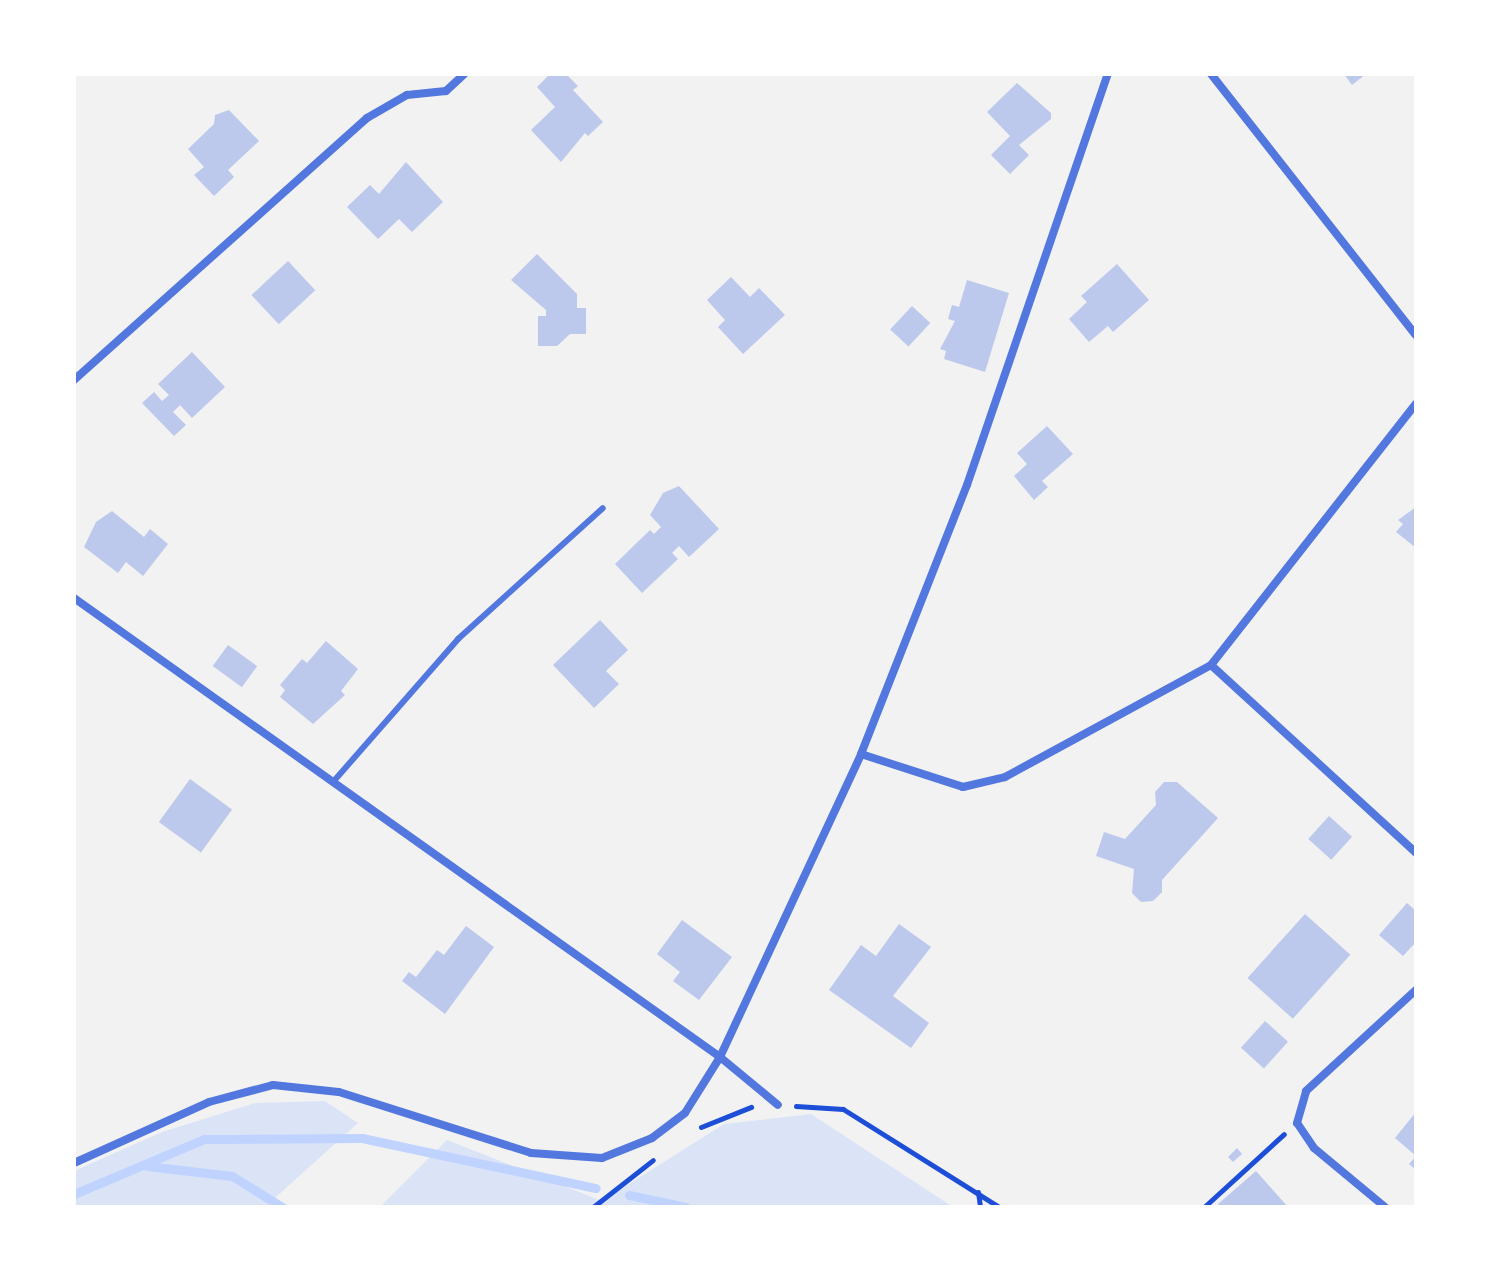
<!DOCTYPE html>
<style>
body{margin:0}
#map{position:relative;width:1490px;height:1281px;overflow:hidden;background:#f2f2f2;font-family:Montserrat,sans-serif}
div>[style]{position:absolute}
.green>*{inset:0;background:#dbe4f7}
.stream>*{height:9px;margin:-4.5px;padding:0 4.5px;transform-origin:4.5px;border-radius:4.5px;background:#bfd3fe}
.building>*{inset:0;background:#bdc9ec;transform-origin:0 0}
.path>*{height:5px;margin:-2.5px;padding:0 2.5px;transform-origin:2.5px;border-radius:2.5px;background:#1d4ed8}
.service>*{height:6px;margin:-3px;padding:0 3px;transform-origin:3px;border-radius:3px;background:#5277de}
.minor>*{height:8px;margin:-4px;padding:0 4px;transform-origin:4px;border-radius:4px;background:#5277de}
span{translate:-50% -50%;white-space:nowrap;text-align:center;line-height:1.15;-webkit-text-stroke:8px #fff;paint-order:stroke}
.frame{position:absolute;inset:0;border:76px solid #fff;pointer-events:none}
</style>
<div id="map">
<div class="green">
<div style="clip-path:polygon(325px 1101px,358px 1123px,265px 1207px,74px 1207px,74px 1171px,162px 1132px,255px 1103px)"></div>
<div style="clip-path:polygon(811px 1114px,953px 1207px,380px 1207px,447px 1140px,602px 1201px,724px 1124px)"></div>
</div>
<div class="stream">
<div style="left:147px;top:1166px;width:86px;rotate:6.7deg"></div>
<div style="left:232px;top:1176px;width:59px;rotate:31.8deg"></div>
<div style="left:74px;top:1194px;width:141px;rotate:-22.9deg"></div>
<div style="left:204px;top:1139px;width:158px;rotate:-0.4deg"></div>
<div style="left:362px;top:1138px;width:239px;rotate:12.1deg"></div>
<div style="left:629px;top:1195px;width:58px;rotate:11.9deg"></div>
</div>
<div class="building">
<div style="clip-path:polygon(550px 74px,566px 74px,578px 86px,573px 90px,603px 122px,588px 136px,585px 133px,561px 162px,531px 130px,555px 107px,537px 87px)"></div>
<div style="clip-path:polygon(1344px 74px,1366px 74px,1352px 85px)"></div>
<div style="clip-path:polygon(1017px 83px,1051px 113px,1051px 119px,1019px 145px,1029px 155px,1010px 174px,991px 155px,1010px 136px,987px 112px)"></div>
<div style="clip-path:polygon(229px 110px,259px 141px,228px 170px,234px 177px,214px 196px,194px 175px,204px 167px,188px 149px,214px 124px,215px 115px)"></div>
<div style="clip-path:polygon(406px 162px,443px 202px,412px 232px,399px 219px,378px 239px,347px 207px,370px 185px,379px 194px)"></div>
<div style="clip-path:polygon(537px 254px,577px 294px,577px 308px,586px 308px,586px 334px,570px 334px,557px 346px,538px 346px,538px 316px,546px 316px,546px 310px,511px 280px)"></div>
<div style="left:288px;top:261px;width:40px;height:50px;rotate:47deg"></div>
<div style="clip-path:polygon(1117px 264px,1149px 300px,1113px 332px,1108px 326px,1089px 342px,1069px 319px,1087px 302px,1081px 296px)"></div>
<div style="clip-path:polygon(731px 277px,750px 297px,759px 288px,785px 315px,743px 354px,718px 327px,725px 320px,707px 300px)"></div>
<div style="clip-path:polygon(967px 280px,1009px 293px,985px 372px,944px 359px,946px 351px,940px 349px,955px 321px,948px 319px,952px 305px,959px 307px)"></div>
<div style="left:912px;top:306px;width:25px;height:32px;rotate:43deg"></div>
<div style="clip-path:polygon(192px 352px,225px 387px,192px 418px,180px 405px,173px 412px,186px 425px,174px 436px,142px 403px,154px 392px,162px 401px,169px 395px,158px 384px)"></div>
<div style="clip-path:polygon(1047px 426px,1073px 454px,1042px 481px,1048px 487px,1034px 500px,1014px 476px,1027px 464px,1017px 453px)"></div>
<div style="clip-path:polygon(679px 486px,719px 529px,689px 557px,679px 546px,672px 553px,678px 559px,642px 593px,615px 564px,650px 530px,654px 534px,661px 527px,650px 515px,663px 493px)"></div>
<div style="clip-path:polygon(1416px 507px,1416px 548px,1396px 532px,1403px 524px,1398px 520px)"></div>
<div style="clip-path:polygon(112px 511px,144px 537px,150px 529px,168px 544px,143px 576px,126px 562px,118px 573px,84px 547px,96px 522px)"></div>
<div style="clip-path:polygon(600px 620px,628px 650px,606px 671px,619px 684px,594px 708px,553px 665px)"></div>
<div style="clip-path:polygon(326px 641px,358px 669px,341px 691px,345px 695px,313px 724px,280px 697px,285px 690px,280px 685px,302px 659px,307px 663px)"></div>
<div style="left:228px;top:645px;width:36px;height:26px;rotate:36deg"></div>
<div style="left:190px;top:779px;width:52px;height:53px;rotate:36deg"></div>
<div style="clip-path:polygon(1164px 782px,1177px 782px,1218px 818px,1162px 880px,1162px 892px,1153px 901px,1141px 902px,1132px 893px,1134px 869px,1096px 856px,1104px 832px,1125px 839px,1156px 805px,1155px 792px)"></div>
<div style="left:1329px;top:816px;width:31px;height:31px;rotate:42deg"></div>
<div style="clip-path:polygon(1407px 903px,1416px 911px,1416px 942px,1403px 956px,1379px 935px)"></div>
<div style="left:1305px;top:914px;width:61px;height:86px;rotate:42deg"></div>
<div style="clip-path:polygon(682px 920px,732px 957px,699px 1000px,673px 981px,680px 972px,657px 954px)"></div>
<div style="clip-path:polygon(899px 924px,931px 947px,893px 996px,929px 1023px,911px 1048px,829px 990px,861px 945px,876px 956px)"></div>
<div style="clip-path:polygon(466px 926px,494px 947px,445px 1014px,402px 981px,409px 972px,416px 977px,437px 950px,444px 955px)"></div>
<div style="left:1265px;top:1021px;width:31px;height:36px;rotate:42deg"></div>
<div style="clip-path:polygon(1416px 1112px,1416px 1170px,1409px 1164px,1416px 1156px,1395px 1138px)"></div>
<div style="clip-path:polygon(1237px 1148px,1242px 1154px,1233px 1162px,1228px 1157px)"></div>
<div style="clip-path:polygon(1256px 1171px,1288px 1207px,1220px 1207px,1218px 1204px)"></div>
</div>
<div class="path">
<div style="left:796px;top:1106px;width:47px;rotate:3.7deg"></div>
<div style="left:843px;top:1109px;width:184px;rotate:32.1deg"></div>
<div style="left:701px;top:1127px;width:54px;rotate:-21.8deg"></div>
<div style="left:978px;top:1192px;width:15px;rotate:82deg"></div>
<div style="left:593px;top:1207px;width:76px;rotate:-38.1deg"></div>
<div style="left:1204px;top:1207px;width:108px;rotate:-42.4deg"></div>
</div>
<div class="service">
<div style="left:333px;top:782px;width:190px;rotate:-48.8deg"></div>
<div style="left:458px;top:639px;width:195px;rotate:-42.1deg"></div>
</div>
<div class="minor">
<div style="left:1211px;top:74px;width:332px;rotate:51.9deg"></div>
<div style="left:74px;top:380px;width:393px;rotate:-41.8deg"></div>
<div style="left:367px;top:118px;width:46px;rotate:-29.9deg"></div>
<div style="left:407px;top:95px;width:39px;rotate:-6deg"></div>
<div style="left:446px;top:91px;width:25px;rotate:-43deg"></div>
<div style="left:74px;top:598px;width:792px;rotate:35.39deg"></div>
<div style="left:720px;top:1057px;width:75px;rotate:39.6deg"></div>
<div style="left:1211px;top:665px;width:278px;rotate:42.5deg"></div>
<div style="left:861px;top:754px;width:107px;rotate:17.9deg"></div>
<div style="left:963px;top:787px;width:43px;rotate:-13.4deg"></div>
<div style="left:1005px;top:777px;width:234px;rotate:-28.5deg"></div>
<div style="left:1211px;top:665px;width:332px;rotate:-51.9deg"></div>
<div style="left:74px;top:1163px;width:148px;rotate:-24.3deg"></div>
<div style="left:209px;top:1102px;width:66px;rotate:-14.9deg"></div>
<div style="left:273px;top:1085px;width:66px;rotate:6.1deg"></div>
<div style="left:339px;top:1092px;width:201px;rotate:17.6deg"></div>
<div style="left:531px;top:1153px;width:71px;rotate:4deg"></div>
<div style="left:602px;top:1158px;width:54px;rotate:-21.8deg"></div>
<div style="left:652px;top:1138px;width:41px;rotate:-37.1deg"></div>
<div style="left:685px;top:1113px;width:66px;rotate:-58deg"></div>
<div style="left:720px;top:1057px;width:334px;rotate:-65deg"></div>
<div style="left:861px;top:754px;width:289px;rotate:-68.5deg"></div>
<div style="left:967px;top:485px;width:435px;rotate:-71.1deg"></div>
<div style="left:1385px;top:1207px;width:92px;rotate:-140.3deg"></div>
<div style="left:1314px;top:1148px;width:30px;rotate:-124deg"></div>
<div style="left:1297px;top:1123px;width:33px;rotate:-74deg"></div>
<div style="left:1306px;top:1091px;width:149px;rotate:-42.6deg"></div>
</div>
<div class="frame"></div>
</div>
